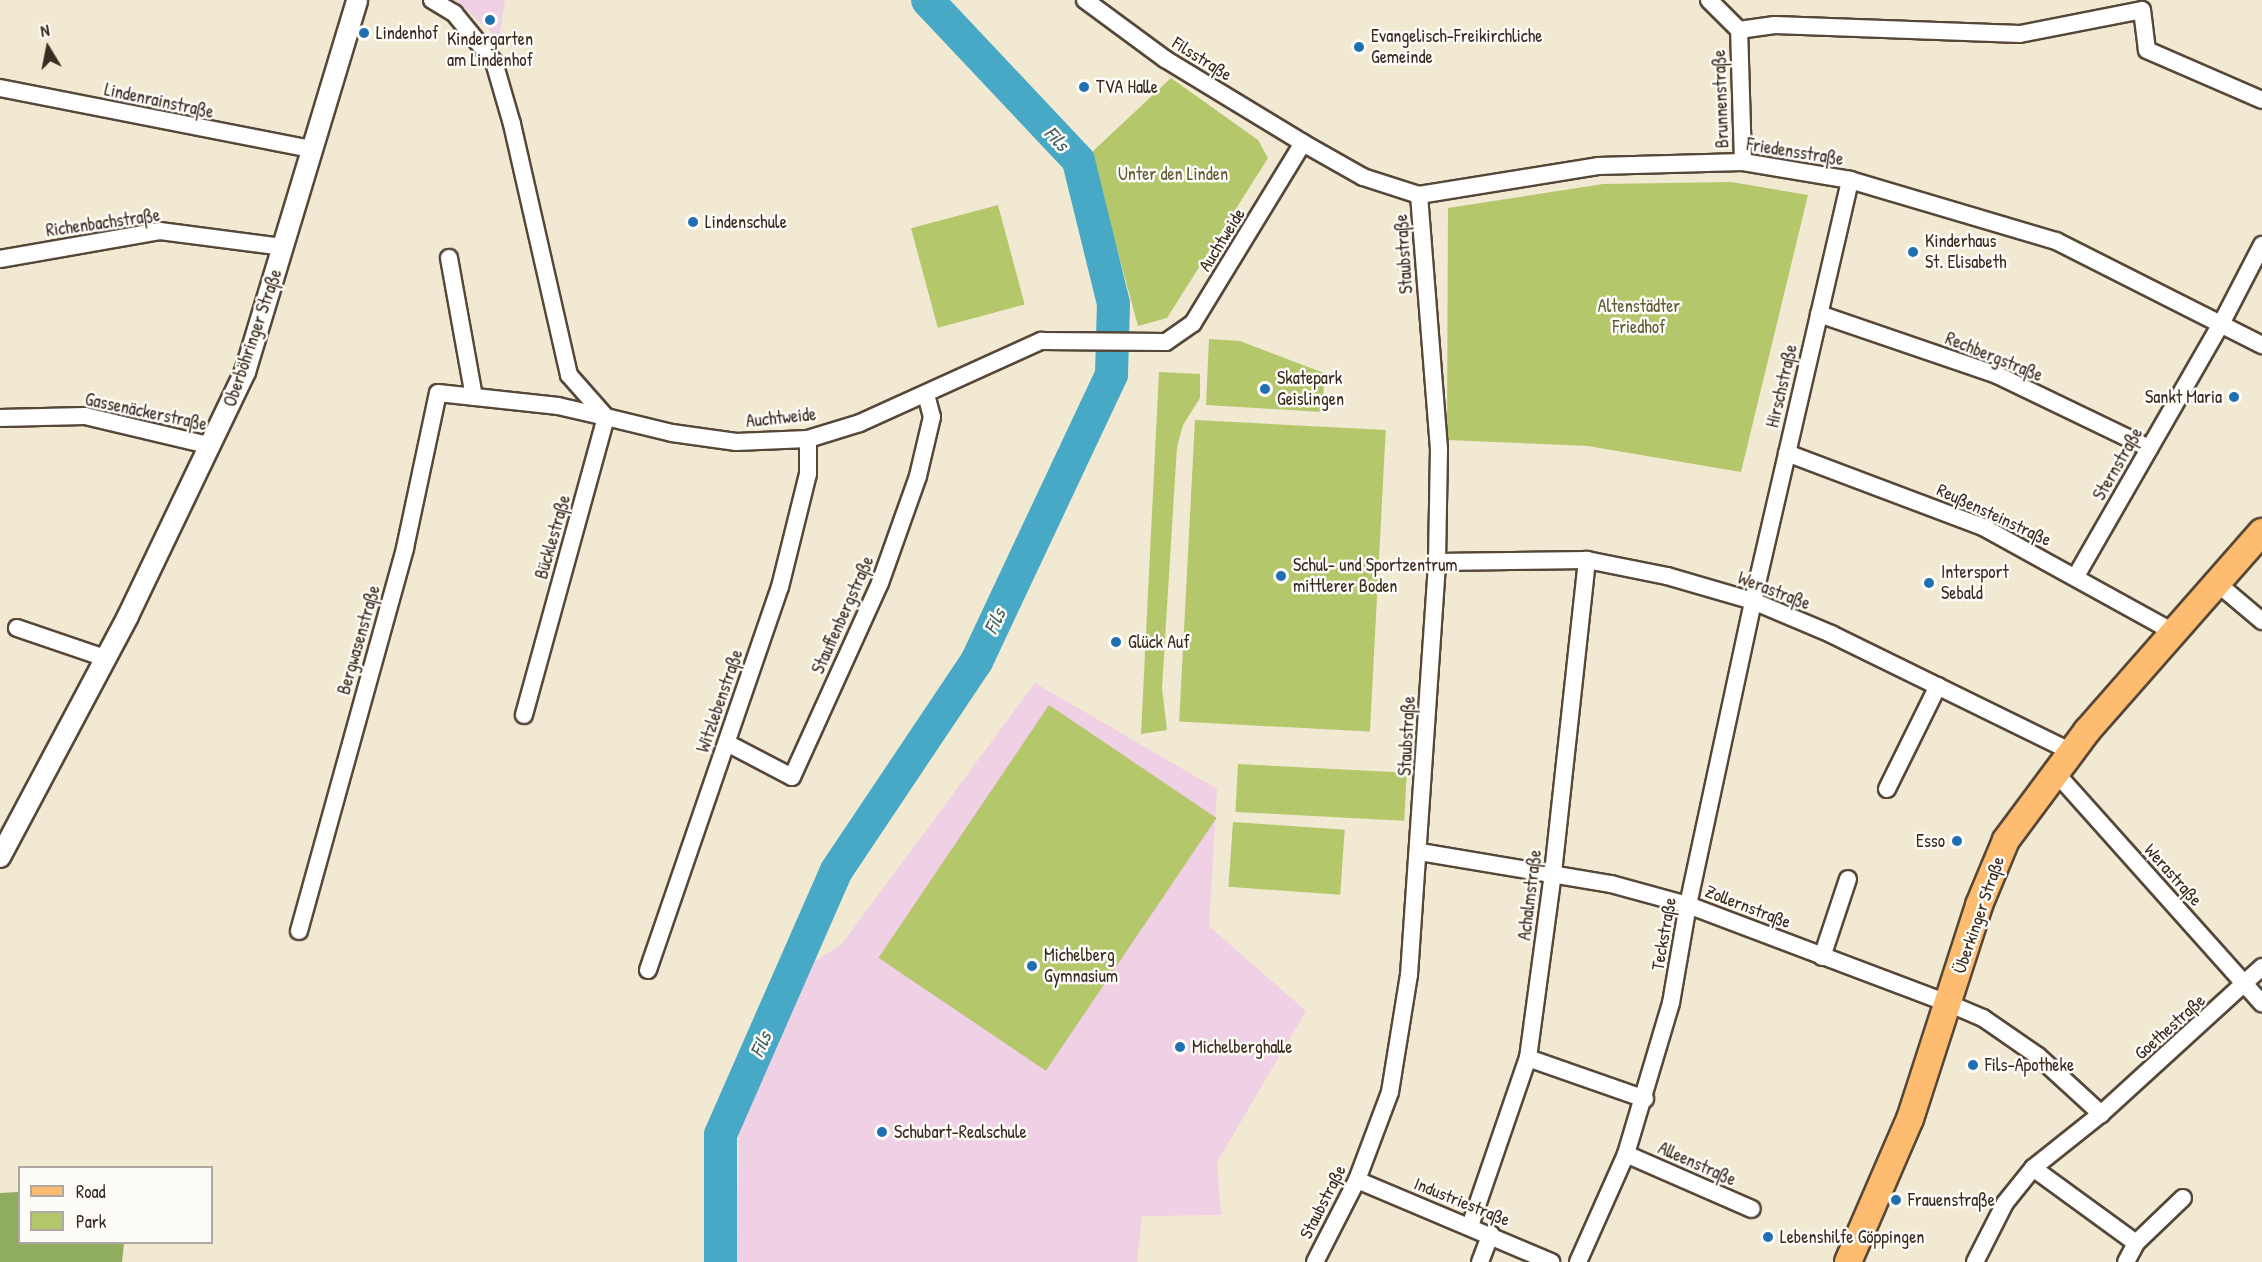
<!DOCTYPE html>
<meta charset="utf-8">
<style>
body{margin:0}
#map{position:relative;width:2262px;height:1262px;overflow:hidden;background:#f1e9d1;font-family:"Patrick Hand",sans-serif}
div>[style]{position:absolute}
.built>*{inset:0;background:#efd0e5}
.green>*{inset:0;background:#b4c76b;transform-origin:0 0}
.forest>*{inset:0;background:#8fac5f}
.river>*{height:33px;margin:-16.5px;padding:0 16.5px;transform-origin:16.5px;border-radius:16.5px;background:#47a9c6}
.roads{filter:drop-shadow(2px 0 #564739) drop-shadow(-2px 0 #564739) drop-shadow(0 2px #564739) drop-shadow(0 -2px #564739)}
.minor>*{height:16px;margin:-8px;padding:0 8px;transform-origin:8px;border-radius:8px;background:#fff}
.tertiary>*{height:20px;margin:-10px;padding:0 10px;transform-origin:10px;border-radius:10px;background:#fff}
.primary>*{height:26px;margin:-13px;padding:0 13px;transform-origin:13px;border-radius:13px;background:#fdbc6f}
.dots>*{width:16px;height:16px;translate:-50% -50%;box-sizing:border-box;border:3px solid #fdfcf7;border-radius:50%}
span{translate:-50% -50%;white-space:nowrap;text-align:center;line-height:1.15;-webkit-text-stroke:5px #fdfcf7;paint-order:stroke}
.poi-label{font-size:18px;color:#3b2a1e}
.left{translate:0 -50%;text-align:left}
.right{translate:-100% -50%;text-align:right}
.street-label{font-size:18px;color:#3b2a1e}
.park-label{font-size:18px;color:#5f5935}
.water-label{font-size:20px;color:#405d61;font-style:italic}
.legend{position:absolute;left:18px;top:1166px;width:195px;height:78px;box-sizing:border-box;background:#fdfcf7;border:2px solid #afa8a0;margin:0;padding:8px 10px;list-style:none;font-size:18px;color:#3b2a1e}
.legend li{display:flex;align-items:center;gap:12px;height:30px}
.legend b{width:30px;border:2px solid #afa8a0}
.north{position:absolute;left:18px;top:18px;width:60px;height:60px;-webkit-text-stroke:4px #fdfcf7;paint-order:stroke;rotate:350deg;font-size:16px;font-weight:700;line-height:24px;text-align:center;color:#3b2a1e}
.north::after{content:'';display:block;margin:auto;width:21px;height:27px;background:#3b2a1e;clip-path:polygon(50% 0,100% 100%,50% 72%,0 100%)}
</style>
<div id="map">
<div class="built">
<div style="clip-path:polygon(455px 0,505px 0,499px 39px)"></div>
<div style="clip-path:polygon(1035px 683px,1217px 789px,1209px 926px,1306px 1011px,1217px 1162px,1221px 1215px,1142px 1216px,1137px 1262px,737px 1262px,739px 1104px,775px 987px,842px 944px)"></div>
</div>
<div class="green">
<div style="clip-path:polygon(1171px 78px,1258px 140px,1268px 158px,1167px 318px,1138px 326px,1091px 153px)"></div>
<div style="clip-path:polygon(1731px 182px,1808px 195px,1741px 472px,1588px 446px,1447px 440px,1448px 208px,1603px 184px)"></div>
<div style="left:998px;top:205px;width:103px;height:90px;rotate:75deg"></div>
<div style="clip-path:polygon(1209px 339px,1240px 341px,1324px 373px,1323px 412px,1206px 405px)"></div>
<div style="clip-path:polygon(1159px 372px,1200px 374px,1200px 398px,1183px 425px,1177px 447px,1162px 688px,1167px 730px,1141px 734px)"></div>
<div style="left:1195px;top:420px;width:191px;height:302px;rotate:3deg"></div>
<div style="left:1049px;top:705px;width:202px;height:305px;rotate:34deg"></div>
<div style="left:1238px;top:764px;width:169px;height:48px;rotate:3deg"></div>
<div style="left:1233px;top:822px;width:112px;height:65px;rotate:4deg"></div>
</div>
<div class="forest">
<div style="clip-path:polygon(19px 1192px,20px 1242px,124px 1243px,122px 1262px,0 1262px,0 1193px)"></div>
</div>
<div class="river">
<div style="left:720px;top:1262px;width:128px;rotate:-90deg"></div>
<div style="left:720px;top:1134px;width:288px;rotate:-66.3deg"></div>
<div style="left:836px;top:870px;width:252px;rotate:-56.2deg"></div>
<div style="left:976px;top:661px;width:317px;rotate:-64.8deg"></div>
<div style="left:1111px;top:374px;width:71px;rotate:-88.4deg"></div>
<div style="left:1113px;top:303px;width:147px;rotate:-103.8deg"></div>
<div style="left:1078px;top:160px;width:220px;rotate:-133.3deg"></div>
</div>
<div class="roads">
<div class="minor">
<div style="left:432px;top:0;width:26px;rotate:31deg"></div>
<div style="left:454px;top:13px;width:63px;rotate:50.8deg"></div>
<div style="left:494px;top:62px;width:65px;rotate:73.8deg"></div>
<div style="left:512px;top:124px;width:257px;rotate:77.2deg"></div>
<div style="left:569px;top:375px;width:56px;rotate:48.6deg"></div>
<div style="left:606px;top:417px;width:68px;rotate:13.6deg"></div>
<div style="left:672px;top:433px;width:65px;rotate:8deg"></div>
<div style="left:736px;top:442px;width:72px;rotate:-2.4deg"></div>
<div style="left:808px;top:439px;width:54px;rotate:-17.1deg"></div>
<div style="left:860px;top:423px;width:199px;rotate:-24.4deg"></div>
<div style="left:1041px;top:341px;width:125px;rotate:0.5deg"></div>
<div style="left:1166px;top:342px;width:33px;rotate:-35deg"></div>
<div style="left:1193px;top:323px;width:211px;rotate:-58.6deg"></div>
<div style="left:1085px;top:0;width:99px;rotate:36.4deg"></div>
<div style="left:1165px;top:59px;width:162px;rotate:31.3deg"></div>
<div style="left:1303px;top:143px;width:69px;rotate:29.5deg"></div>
<div style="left:1363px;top:177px;width:59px;rotate:17.8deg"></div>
<div style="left:1419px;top:195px;width:181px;rotate:-9.2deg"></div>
<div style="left:1598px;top:166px;width:145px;rotate:-1.6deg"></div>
<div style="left:1743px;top:162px;width:109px;rotate:9.5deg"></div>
<div style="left:1850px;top:180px;width:215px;rotate:16.5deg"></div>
<div style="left:2056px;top:241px;width:231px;rotate:26.8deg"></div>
<div style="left:1709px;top:0;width:42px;rotate:45deg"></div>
<div style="left:0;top:88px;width:316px;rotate:11.1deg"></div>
<div style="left:1743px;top:162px;width:132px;rotate:-91.7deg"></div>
<div style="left:1739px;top:30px;width:36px;rotate:-8deg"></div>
<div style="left:1775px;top:25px;width:245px;rotate:2.1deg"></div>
<div style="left:2020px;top:34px;width:124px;rotate:-11.1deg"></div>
<div style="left:2142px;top:10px;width:40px;rotate:82.9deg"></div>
<div style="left:2147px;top:50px;width:125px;rotate:23.5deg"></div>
<div style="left:449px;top:258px;width:141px;rotate:79.8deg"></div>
<div style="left:0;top:259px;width:162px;rotate:-9.9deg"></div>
<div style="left:160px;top:231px;width:125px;rotate:7.4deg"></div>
<div style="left:1819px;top:314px;width:188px;rotate:18.9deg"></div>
<div style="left:1997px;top:375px;width:169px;rotate:25.7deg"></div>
<div style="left:0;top:418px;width:85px;rotate:-1.3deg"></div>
<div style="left:85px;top:416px;width:130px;rotate:13.3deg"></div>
<div style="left:1787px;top:453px;width:212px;rotate:20.7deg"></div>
<div style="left:1985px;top:528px;width:217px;rotate:28.9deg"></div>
<div style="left:1437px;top:562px;width:150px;rotate:-0.8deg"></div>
<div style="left:1587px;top:560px;width:82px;rotate:11.3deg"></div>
<div style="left:1667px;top:576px;width:90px;rotate:16.2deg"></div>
<div style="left:1753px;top:601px;width:85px;rotate:22.9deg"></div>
<div style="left:1831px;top:634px;width:268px;rotate:26.1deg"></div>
<div style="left:2076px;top:576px;width:291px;rotate:-60.1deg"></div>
<div style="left:2221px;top:324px;width:89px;rotate:-62.6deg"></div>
<div style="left:2217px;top:583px;width:59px;rotate:40.2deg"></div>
<div style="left:17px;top:628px;width:93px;rotate:18.8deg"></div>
<div style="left:727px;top:743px;width:73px;rotate:27.6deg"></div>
<div style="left:792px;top:777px;width:213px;rotate:-65.6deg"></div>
<div style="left:880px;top:583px;width:114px;rotate:-70.4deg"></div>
<div style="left:918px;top:476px;width:61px;rotate:-76.7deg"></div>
<div style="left:932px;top:417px;width:23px;rotate:-105deg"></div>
<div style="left:2056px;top:773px;width:309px;rotate:48.2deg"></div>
<div style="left:1887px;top:789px;width:115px;rotate:-63.7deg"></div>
<div style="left:1420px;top:852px;width:194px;rotate:9.5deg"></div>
<div style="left:1611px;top:884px;width:80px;rotate:15.3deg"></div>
<div style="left:1688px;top:905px;width:280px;rotate:20.7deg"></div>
<div style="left:1950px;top:1004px;width:36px;rotate:23deg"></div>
<div style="left:1983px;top:1018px;width:67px;rotate:34.6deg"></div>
<div style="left:2038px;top:1056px;width:86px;rotate:42.6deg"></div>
<div style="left:299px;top:931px;width:397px;rotate:-74.5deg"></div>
<div style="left:405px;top:548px;width:158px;rotate:-78deg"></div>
<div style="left:438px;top:393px;width:121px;rotate:6.2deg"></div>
<div style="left:558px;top:406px;width:49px;rotate:12.9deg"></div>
<div style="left:606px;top:417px;width:309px;rotate:105.4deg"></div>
<div style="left:1822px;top:957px;width:82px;rotate:-71.6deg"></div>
<div style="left:648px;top:970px;width:405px;rotate:-71deg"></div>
<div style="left:780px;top:587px;width:116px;rotate:-76.1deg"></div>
<div style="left:808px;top:474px;width:35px;rotate:-90deg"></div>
<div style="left:1528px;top:1058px;width:124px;rotate:19.3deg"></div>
<div style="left:1626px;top:1154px;width:137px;rotate:23.6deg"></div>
<div style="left:2033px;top:1168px;width:127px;rotate:36.1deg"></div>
<div style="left:1357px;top:1180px;width:211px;rotate:22.9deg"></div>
<div style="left:1470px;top:1226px;width:178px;rotate:-71deg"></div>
<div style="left:1528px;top:1058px;width:187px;rotate:-82.3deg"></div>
<div style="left:1553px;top:873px;width:315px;rotate:-83.8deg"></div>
<div style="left:1315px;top:1262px;width:92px;rotate:-62.9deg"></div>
<div style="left:1357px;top:1180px;width:94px;rotate:-69.4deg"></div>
<div style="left:1390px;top:1092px;width:119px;rotate:-80.8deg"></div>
<div style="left:1409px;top:975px;width:414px;rotate:-86.1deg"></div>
<div style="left:1437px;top:562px;width:113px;rotate:-89deg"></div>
<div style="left:1439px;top:449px;width:255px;rotate:-94.5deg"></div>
<div style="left:1480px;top:1262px;width:30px;rotate:-69deg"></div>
<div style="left:1578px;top:1262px;width:118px;rotate:-66deg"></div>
<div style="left:1626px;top:1154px;width:158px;rotate:-73.4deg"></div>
<div style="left:1671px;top:1003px;width:99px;rotate:-80.2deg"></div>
<div style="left:1688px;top:905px;width:311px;rotate:-77.9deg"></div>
<div style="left:1753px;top:601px;width:432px;rotate:-77deg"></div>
<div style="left:1975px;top:1262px;width:66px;rotate:-63deg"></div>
<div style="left:2005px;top:1203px;width:45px;rotate:-51.3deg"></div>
<div style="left:2033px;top:1168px;width:87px;rotate:-38.5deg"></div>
<div style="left:2101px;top:1114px;width:218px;rotate:-42.4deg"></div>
<div style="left:2126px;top:1262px;width:21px;rotate:-62deg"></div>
<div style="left:2136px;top:1243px;width:65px;rotate:-43.8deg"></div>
</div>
<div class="tertiary">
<div style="left:0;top:857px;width:273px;rotate:-62deg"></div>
<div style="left:128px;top:616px;width:271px;rotate:-64.4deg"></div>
<div style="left:245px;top:372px;width:388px;rotate:-73.2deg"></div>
</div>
<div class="primary">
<div style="left:1848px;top:1262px;width:156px;rotate:-66.6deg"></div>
<div style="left:1910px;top:1119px;width:225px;rotate:-72.1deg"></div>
<div style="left:1979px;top:905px;width:70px;rotate:-67.4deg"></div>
<div style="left:2006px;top:840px;width:136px;rotate:-53.4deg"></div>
<div style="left:2087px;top:731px;width:265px;rotate:-48.7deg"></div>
</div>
</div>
<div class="dots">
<div style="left:490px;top:20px;background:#1f6fb2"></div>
<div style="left:364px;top:33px;background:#1f6fb2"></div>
<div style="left:1359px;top:47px;background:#1f6fb2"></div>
<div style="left:1084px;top:87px;background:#1f6fb2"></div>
<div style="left:693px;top:222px;background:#1f6fb2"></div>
<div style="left:1913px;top:252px;background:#1f6fb2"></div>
<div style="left:1265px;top:389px;background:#1f6fb2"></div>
<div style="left:2234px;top:397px;background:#1f6fb2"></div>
<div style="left:1281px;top:576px;background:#1f6fb2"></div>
<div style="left:1929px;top:583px;background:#1f6fb2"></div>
<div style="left:1116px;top:642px;background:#1f6fb2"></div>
<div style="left:1957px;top:841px;background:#1f6fb2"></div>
<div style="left:1032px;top:966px;background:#1f6fb2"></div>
<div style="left:1180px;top:1047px;background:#1f6fb2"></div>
<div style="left:1973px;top:1065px;background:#1f6fb2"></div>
<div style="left:882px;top:1132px;background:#1f6fb2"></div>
<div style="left:1896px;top:1200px;background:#1f6fb2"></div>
<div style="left:1768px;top:1237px;background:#1f6fb2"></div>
</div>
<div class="poi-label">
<span class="left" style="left:376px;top:33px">Lindenhof</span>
<span class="left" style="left:1371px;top:47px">Evangelisch-Freikirchliche<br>Gemeinde</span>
<span style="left:490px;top:50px">Kindergarten<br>am Lindenhof</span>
<span class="left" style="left:1096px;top:87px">TVA Halle</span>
<span class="left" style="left:705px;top:222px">Lindenschule</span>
<span class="left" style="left:1925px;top:252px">Kinderhaus<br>St. Elisabeth</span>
<span class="left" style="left:1277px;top:389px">Skatepark<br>Geislingen</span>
<span class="right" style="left:2222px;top:397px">Sankt Maria</span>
<span class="left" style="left:1293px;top:576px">Schul- und Sportzentrum<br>mittlerer Boden</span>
<span class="left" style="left:1941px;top:583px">Intersport<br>Sebald</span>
<span class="left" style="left:1128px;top:642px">Glück Auf</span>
<span class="right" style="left:1945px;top:841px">Esso</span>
<span class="left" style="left:1044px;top:966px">Michelberg<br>Gymnasium</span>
<span class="left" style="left:1192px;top:1047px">Michelberghalle</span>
<span class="left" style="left:1985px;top:1065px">Fils-Apotheke</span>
<span class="left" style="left:894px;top:1132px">Schubart-Realschule</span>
<span class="left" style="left:1908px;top:1200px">Frauenstraße</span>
<span class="left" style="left:1780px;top:1237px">Lebenshilfe Göppingen</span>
</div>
<div class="street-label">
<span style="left:1202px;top:59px;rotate:32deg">Filsstraße</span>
<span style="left:1721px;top:99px;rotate:-92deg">Brunnenstraße</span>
<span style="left:159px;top:101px;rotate:12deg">Lindenrainstraße</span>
<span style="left:1795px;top:152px;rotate:9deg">Friedensstraße</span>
<span style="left:103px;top:223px;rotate:-8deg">Richenbachstraße</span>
<span style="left:1222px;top:240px;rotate:-58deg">Auchtweide</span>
<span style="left:1404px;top:254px;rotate:-94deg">Staubstraße</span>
<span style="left:253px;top:338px;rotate:-71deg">Oberböhringer Straße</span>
<span style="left:1994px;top:357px;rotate:22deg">Rechbergstraße</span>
<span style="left:1782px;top:386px;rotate:-77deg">Hirschstraße</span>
<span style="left:146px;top:412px;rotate:12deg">Gassenäckerstraße</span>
<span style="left:781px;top:418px;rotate:-6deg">Auchtweide</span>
<span style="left:2118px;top:464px;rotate:-60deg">Sternstraße</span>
<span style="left:1994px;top:515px;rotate:25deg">Reußensteinstraße</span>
<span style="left:553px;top:537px;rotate:-74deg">Bücklestraße</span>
<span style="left:1774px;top:591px;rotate:21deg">Werastraße</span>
<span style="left:843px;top:615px;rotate:-66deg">Stauffenbergstraße</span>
<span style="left:359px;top:640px;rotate:-74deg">Bergwasenstraße</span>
<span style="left:720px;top:701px;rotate:-71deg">Witzlebenstraße</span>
<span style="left:1407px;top:736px;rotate:-87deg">Staubstraße</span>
<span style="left:2173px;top:875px;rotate:48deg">Werastraße</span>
<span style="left:1530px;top:895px;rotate:-83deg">Achalmstraße</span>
<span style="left:1748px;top:907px;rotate:21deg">Zollernstraße</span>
<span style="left:1979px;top:915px;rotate:-71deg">Überkinger Straße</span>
<span style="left:1664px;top:934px;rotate:-80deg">Teckstraße</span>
<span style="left:2170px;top:1027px;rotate:-42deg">Goethestraße</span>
<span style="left:1697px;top:1164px;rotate:24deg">Alleenstraße</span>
<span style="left:1323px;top:1202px;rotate:-63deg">Staubstraße</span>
<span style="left:1462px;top:1202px;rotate:22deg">Industriestraße</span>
</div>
<div class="park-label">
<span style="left:1173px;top:174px">Unter den Linden</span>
<span style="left:1639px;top:317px">Altenstädter<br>Friedhof</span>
</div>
<div class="water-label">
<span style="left:1057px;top:138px;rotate:46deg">Fils</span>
<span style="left:994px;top:621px;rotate:-65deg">Fils</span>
<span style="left:760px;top:1044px;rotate:-66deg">Fils</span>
</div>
<ul class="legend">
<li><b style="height:8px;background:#fdbc6f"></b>Road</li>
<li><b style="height:16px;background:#b4c76b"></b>Park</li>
</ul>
<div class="north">N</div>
</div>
